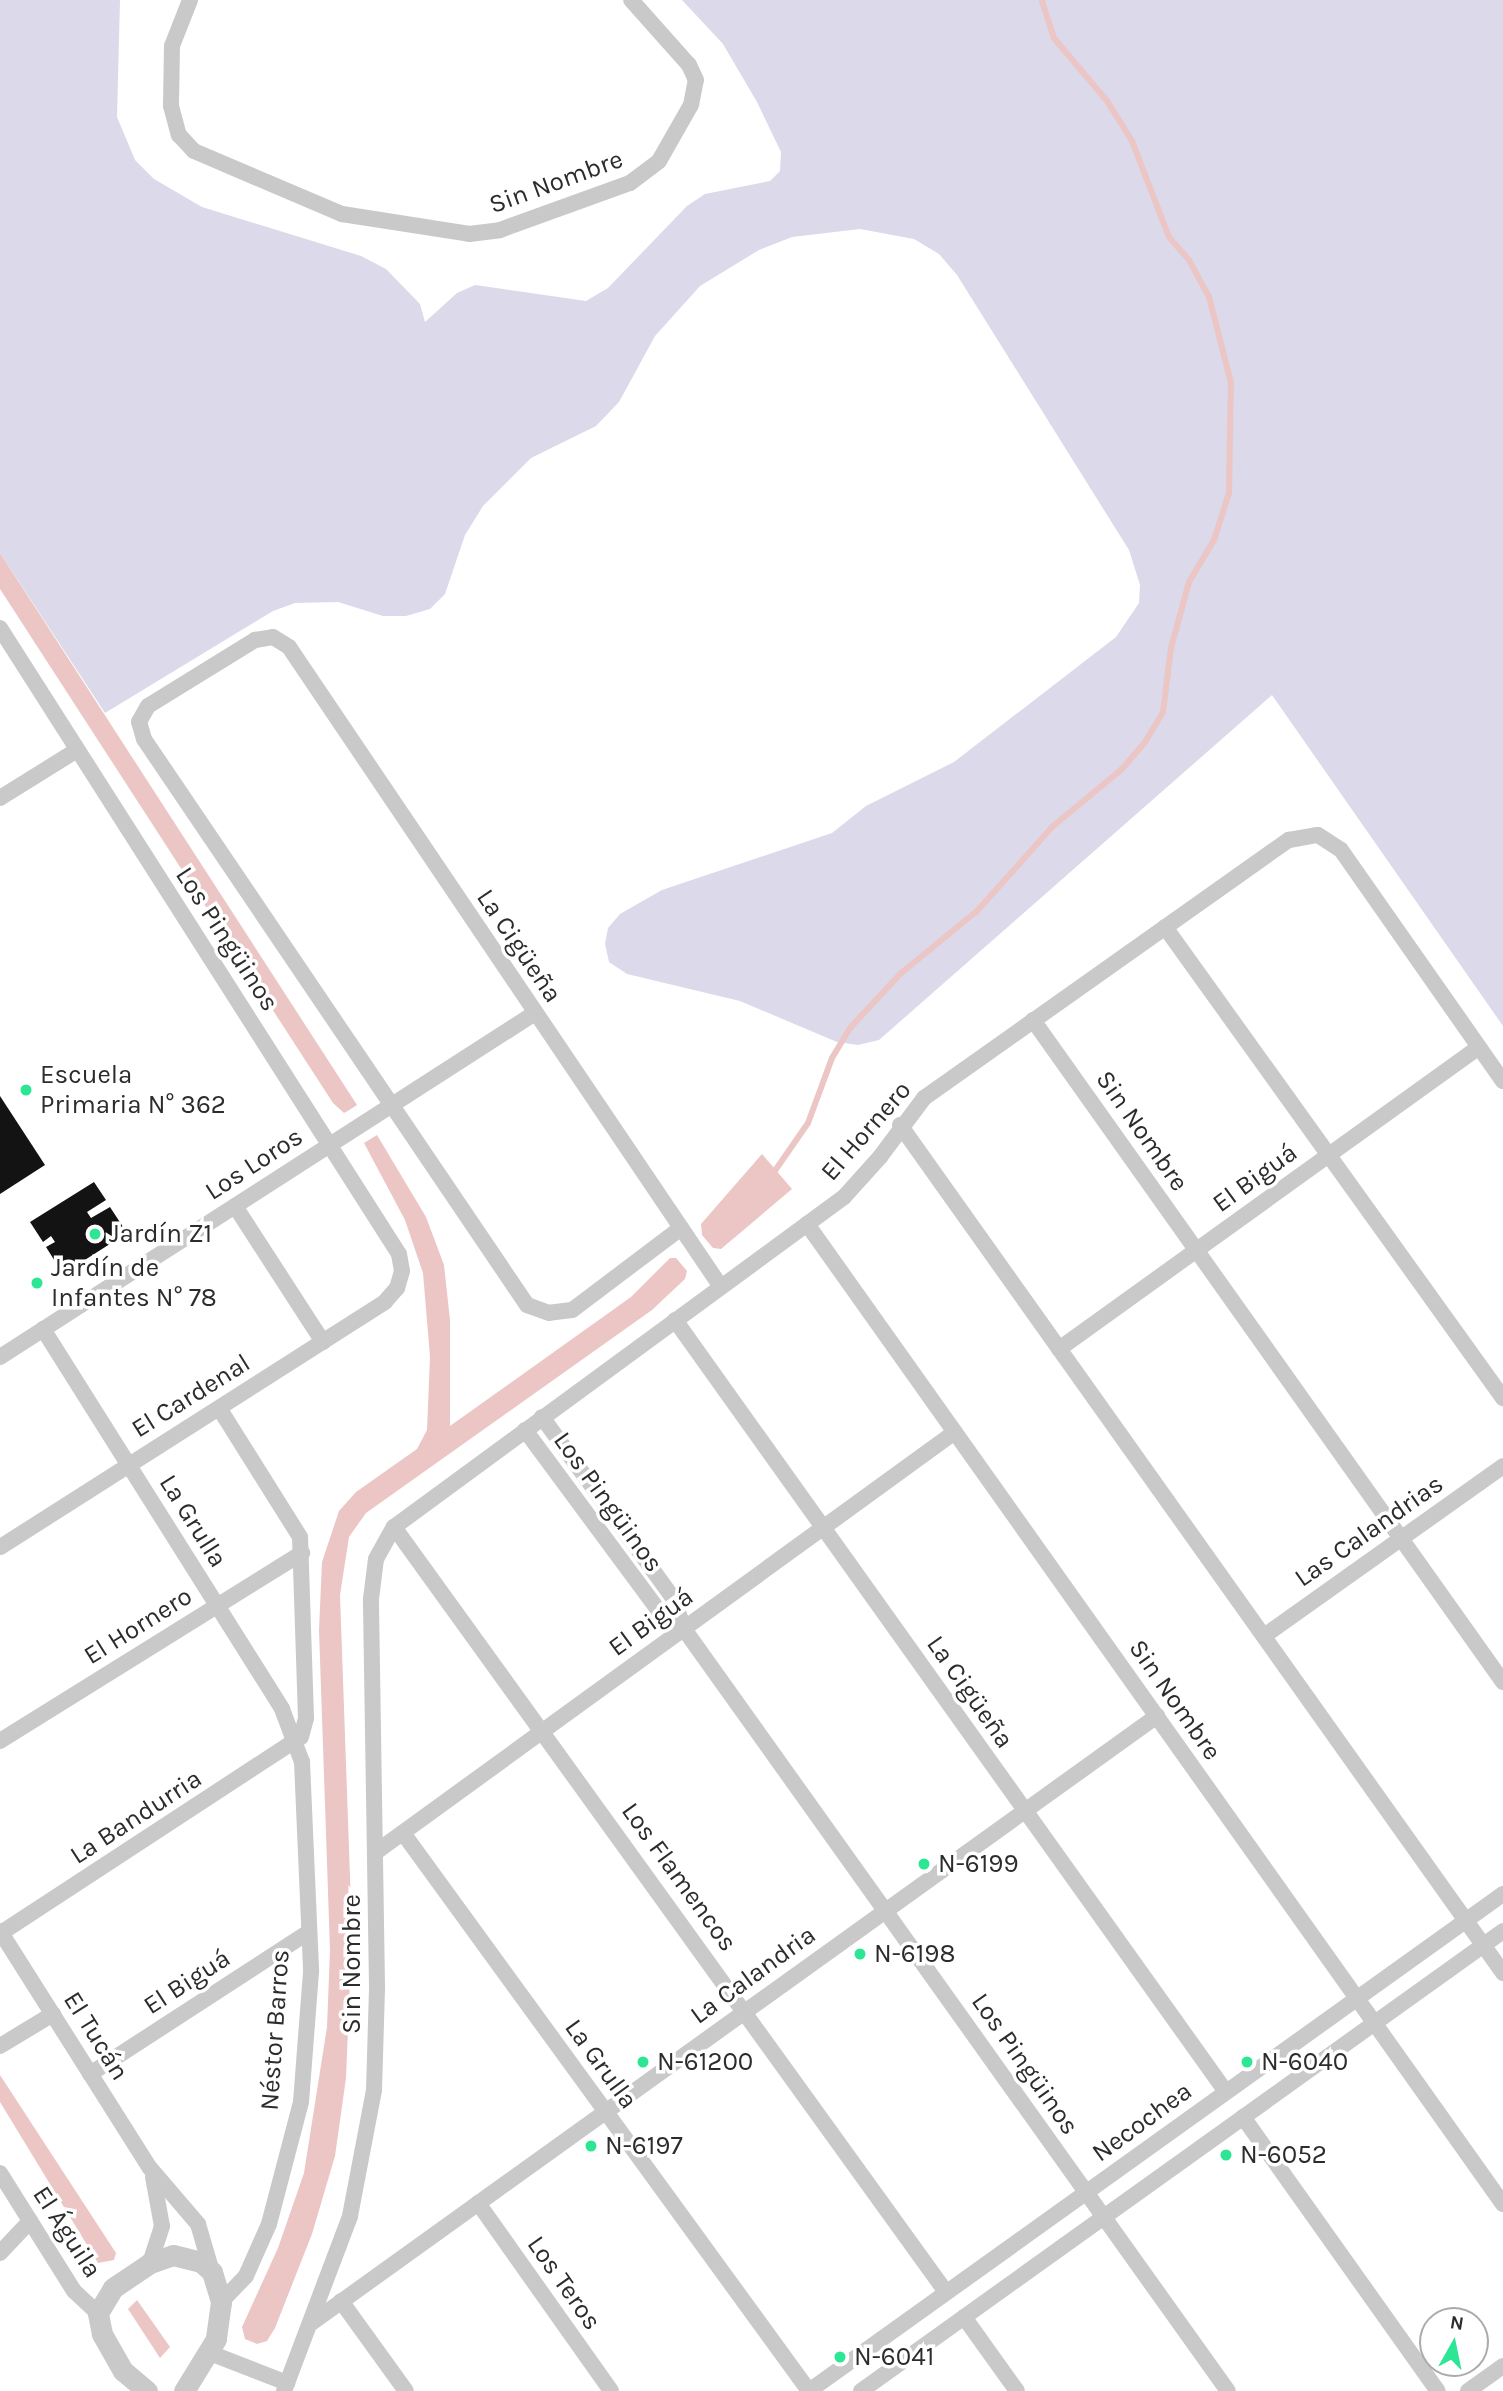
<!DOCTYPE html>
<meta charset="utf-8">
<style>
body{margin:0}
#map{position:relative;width:1503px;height:2391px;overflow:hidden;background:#fff;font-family:Karla,sans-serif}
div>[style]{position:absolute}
.green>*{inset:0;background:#dbd9ea}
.water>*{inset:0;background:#ebc6c5}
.stream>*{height:6px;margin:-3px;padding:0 3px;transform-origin:3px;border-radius:3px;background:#ebc6c5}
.building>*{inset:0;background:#131313}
.minor>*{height:16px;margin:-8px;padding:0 8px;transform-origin:8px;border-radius:8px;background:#c9c9c9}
.tertiary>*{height:21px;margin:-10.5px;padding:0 10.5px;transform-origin:10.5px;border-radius:10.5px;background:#c9c9c9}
.dots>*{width:19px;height:19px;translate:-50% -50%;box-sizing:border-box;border:4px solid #fff;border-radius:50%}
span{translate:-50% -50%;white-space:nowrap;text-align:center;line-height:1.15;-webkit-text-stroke:7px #fff;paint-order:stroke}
.street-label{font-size:26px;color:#2c2c2c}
.poi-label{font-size:26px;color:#2c2c2c}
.left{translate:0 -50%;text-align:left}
.north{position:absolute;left:1419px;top:2307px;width:70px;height:70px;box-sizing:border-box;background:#fff;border:2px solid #ababab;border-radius:50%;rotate:9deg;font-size:19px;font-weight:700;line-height:28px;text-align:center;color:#2c2c2c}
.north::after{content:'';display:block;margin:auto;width:24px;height:32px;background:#2ce694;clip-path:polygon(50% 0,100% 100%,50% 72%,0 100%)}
</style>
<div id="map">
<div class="green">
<div style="clip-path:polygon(0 0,120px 0,117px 117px,135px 160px,154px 179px,202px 207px,361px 256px,386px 269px,420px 304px,425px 322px,457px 293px,475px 285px,586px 301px,608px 288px,687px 206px,705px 194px,770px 181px,780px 171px,781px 152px,757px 102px,723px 44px,682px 0,1503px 0,1503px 1026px,1272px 695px,879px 1040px,858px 1045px,837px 1042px,740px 1001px,627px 974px,609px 962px,605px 944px,608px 928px,620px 914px,662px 890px,832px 833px,866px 806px,954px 762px,1116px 637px,1139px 603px,1140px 585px,1129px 550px,957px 275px,939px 254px,914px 239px,860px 229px,792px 237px,759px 250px,700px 286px,655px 336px,619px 402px,596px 426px,531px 458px,483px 506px,465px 535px,445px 594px,430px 609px,406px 616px,383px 616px,338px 602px,295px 603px,273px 611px,105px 713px,0 553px)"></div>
</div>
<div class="water">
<div style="clip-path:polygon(0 553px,357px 1105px,351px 1109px,344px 1113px,333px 1103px,0 589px)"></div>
<div style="clip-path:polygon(377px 1135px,426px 1217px,444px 1265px,450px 1320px,450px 1426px,631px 1297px,670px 1258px,676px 1258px,687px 1271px,685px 1279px,652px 1310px,366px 1513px,349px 1537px,340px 1595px,352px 1933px,346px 2078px,335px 2156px,312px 2234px,275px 2328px,267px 2341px,257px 2344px,245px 2339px,242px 2327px,278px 2248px,304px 2173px,327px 2027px,330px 1950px,319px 1630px,322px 1562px,339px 1511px,356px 1492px,417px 1449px,427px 1430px,430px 1357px,423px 1273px,405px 1220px,364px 1143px)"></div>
<div style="clip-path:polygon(762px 1154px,792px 1189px,721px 1249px,713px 1248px,702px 1235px,701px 1224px)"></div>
<div style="clip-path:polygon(0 2075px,116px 2253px,114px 2260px,98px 2263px,0 2102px)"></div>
<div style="clip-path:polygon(137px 2300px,170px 2347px,160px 2358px,128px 2309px)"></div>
</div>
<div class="stream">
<div style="left:772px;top:1175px;width:63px;rotate:-55.3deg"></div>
<div style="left:808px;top:1123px;width:69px;rotate:-69.7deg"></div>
<div style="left:832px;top:1058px;width:35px;rotate:-59deg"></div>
<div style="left:850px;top:1028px;width:74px;rotate:-47.2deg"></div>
<div style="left:900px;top:974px;width:99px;rotate:-39.3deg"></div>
<div style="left:977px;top:911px;width:113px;rotate:-48.2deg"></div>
<div style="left:1052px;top:827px;width:89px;rotate:-39.6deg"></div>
<div style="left:1121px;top:770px;width:37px;rotate:-49deg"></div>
<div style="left:1145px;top:742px;width:35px;rotate:-59deg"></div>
<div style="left:1163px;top:712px;width:64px;rotate:-82.9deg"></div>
<div style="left:1171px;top:648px;width:68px;rotate:-74.7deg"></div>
<div style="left:1189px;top:582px;width:49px;rotate:-59.2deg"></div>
<div style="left:1214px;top:540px;width:49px;rotate:-72.3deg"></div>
<div style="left:1229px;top:493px;width:110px;rotate:-89deg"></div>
<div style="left:1231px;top:383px;width:89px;rotate:-104.3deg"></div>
<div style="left:1209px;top:297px;width:42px;rotate:-118.4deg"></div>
<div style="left:1189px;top:260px;width:30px;rotate:-131deg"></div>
<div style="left:1169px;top:237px;width:103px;rotate:-111.1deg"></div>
<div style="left:1132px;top:141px;width:47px;rotate:-122deg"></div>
<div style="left:1107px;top:101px;width:82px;rotate:-130.1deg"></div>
<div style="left:1054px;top:38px;width:40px;rotate:-108deg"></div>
</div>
<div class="building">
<div style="clip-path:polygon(0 1096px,45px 1165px,0 1194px)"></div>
<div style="clip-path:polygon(94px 1182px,106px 1200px,87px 1212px,91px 1218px,110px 1207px,127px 1233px,63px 1274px,46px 1247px,55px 1242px,51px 1236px,43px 1242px,30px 1222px)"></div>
</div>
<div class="minor">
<div style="left:190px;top:0;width:49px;rotate:111.4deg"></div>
<div style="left:172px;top:46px;width:60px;rotate:91deg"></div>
<div style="left:171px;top:106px;width:30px;rotate:75deg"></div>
<div style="left:179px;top:135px;width:22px;rotate:47deg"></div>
<div style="left:194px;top:151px;width:161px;rotate:23.1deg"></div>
<div style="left:342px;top:214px;width:129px;rotate:8.9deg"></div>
<div style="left:469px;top:234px;width:31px;rotate:-7deg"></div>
<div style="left:500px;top:230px;width:138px;rotate:-19.9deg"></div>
<div style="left:630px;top:183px;width:36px;rotate:-37deg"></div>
<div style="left:659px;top:161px;width:64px;rotate:-60.3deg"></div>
<div style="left:691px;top:105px;width:25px;rotate:-79deg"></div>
<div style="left:696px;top:80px;width:17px;rotate:-115deg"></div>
<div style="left:689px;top:65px;width:87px;rotate:-131.7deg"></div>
<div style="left:0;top:628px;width:742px;rotate:57.49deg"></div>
<div style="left:399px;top:1254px;width:17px;rotate:80deg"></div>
<div style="left:402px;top:1271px;width:18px;rotate:106deg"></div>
<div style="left:397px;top:1288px;width:18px;rotate:131deg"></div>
<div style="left:385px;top:1302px;width:456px;rotate:147.5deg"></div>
<div style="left:0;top:798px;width:91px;rotate:-31.9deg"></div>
<div style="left:1165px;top:927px;width:580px;rotate:54.34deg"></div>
<div style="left:1033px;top:1020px;width:812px;rotate:54.63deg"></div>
<div style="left:900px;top:1125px;width:1041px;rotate:54.58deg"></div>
<div style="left:235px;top:1206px;width:162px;rotate:57.1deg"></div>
<div style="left:807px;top:1224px;width:1202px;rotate:54.62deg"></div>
<div style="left:681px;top:1228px;width:136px;rotate:143deg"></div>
<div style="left:572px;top:1310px;width:23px;rotate:173deg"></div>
<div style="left:549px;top:1313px;width:23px;rotate:-160deg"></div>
<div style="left:527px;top:1305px;width:683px;rotate:-124.09deg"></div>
<div style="left:144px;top:739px;width:18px;rotate:-106deg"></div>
<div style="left:139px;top:722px;width:18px;rotate:-61deg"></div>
<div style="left:148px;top:706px;width:126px;rotate:-31.7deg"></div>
<div style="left:255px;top:640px;width:18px;rotate:-9deg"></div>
<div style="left:273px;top:637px;width:19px;rotate:32deg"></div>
<div style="left:289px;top:647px;width:772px;rotate:55.98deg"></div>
<div style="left:675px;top:1320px;width:948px;rotate:54.48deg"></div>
<div style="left:43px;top:1329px;width:449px;rotate:57.8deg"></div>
<div style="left:282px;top:1709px;width:57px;rotate:69.3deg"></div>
<div style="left:302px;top:1762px;width:210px;rotate:87.5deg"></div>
<div style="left:311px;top:1972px;width:130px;rotate:94.4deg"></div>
<div style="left:301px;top:2102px;width:126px;rotate:104.7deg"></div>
<div style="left:269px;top:2224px;width:57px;rotate:113.9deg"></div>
<div style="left:246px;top:2276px;width:36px;rotate:134deg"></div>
<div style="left:1059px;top:1349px;width:517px;rotate:-35.72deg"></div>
<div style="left:0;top:1357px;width:636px;rotate:-32.74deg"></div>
<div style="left:542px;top:1417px;width:223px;rotate:54.1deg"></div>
<div style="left:673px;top:1598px;width:33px;rotate:70deg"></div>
<div style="left:684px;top:1629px;width:936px;rotate:54.48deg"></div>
<div style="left:525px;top:1430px;width:224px;rotate:53.5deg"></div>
<div style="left:658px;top:1610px;width:32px;rotate:36deg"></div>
<div style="left:394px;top:1527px;width:943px;rotate:54.19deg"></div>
<div style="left:1264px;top:1636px;width:293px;rotate:-35.4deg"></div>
<div style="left:0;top:1741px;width:356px;rotate:-31.9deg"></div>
<div style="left:403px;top:1833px;width:690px;rotate:53.96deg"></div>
<div style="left:376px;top:1852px;width:715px;rotate:-35.96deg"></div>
<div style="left:0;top:1931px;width:280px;rotate:57.7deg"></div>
<div style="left:150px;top:2168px;width:74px;rotate:49.4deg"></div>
<div style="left:198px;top:2224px;width:50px;rotate:73.7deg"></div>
<div style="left:1px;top:1933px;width:358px;rotate:-33.2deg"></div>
<div style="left:301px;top:1737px;width:20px;rotate:-75deg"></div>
<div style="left:306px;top:1718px;width:181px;rotate:-91.9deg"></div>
<div style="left:300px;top:1537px;width:152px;rotate:-122.1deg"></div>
<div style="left:0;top:2046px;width:62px;rotate:-31.1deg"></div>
<div style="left:90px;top:2074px;width:261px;rotate:-33deg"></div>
<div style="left:1243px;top:2117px;width:336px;rotate:54.6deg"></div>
<div style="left:0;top:2173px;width:139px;rotate:57.9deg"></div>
<div style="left:74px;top:2291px;width:33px;rotate:43deg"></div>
<div style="left:478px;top:2203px;width:230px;rotate:54.7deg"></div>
<div style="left:0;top:2253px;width:44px;rotate:-46.8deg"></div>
<div style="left:150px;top:2263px;width:39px;rotate:-72deg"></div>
<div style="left:162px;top:2226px;width:50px;rotate:-100.4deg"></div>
<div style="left:341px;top:2301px;width:111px;rotate:54.2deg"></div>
<div style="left:964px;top:2317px;width:91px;rotate:54.4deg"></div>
<div style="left:310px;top:2324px;width:1043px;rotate:-35.67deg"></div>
<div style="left:210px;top:2353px;width:83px;rotate:21.3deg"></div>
<div style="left:284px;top:2391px;width:187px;rotate:-69.3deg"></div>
<div style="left:350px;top:2216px;width:128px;rotate:-79.2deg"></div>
<div style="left:374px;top:2090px;width:104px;rotate:-88.3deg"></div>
<div style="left:377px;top:1986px;width:387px;rotate:-90.9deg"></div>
<div style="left:371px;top:1599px;width:40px;rotate:-82.9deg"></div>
<div style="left:376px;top:1559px;width:37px;rotate:-61deg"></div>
<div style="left:394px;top:1527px;width:558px;rotate:-36.25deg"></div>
<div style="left:844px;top:1197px;width:54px;rotate:-48deg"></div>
<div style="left:880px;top:1157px;width:74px;rotate:-53.3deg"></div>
<div style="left:924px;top:1098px;width:447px;rotate:-35.3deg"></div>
<div style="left:1289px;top:840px;width:29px;rotate:-10deg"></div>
<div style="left:1318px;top:835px;width:27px;rotate:33deg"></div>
<div style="left:1341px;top:850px;width:282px;rotate:55deg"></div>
<div style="left:809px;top:2391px;width:854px;rotate:-35.61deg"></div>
<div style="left:861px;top:2391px;width:790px;rotate:-35.62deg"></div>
<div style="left:1468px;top:2391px;width:43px;rotate:-35.5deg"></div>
</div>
<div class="tertiary">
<div style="left:147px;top:2391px;width:31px;rotate:-140deg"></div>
<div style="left:123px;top:2371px;width:43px;rotate:-119.6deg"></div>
<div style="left:102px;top:2334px;width:21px;rotate:-101deg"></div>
<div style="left:98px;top:2313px;width:29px;rotate:-59deg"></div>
<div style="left:113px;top:2288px;width:45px;rotate:-34deg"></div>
<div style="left:150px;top:2263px;width:24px;rotate:-19deg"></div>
<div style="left:173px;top:2255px;width:29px;rotate:14deg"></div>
<div style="left:201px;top:2262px;width:15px;rotate:42deg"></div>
<div style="left:212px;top:2272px;width:31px;rotate:73deg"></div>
<div style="left:221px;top:2302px;width:37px;rotate:98deg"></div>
<div style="left:216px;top:2339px;width:61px;rotate:121.6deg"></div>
</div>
<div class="dots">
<div style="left:26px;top:1090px;background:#2ce694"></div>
<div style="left:95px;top:1234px;background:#2ce694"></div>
<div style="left:37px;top:1283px;background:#2ce694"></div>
<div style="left:924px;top:1864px;background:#2ce694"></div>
<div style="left:860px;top:1954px;background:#2ce694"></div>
<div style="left:643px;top:2062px;background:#2ce694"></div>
<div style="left:1247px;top:2062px;background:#2ce694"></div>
<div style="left:591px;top:2146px;background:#2ce694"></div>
<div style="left:1226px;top:2155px;background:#2ce694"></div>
<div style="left:840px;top:2357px;background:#2ce694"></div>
</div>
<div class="street-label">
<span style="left:556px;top:182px;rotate:-20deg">Sin Nombre</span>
<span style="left:227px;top:939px;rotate:57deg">Los Pingüinos</span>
<span style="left:519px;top:946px;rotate:56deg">La Cigüeña</span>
<span style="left:866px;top:1131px;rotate:-49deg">El Hornero</span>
<span style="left:1142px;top:1131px;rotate:55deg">Sin Nombre</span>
<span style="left:254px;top:1164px;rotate:-33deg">Los Loros</span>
<span style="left:1255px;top:1178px;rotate:-36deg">El Biguá</span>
<span style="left:191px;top:1396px;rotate:-32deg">El Cardenal</span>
<span style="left:608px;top:1502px;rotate:54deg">Los Pingüinos</span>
<span style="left:193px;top:1521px;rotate:58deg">La Grulla</span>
<span style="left:1369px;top:1531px;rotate:-35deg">Las Calandrias</span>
<span style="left:651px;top:1622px;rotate:-36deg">El Biguá</span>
<span style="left:138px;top:1626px;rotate:-32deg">El Hornero</span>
<span style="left:970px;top:1692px;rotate:55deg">La Cigüeña</span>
<span style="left:1175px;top:1700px;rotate:55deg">Sin Nombre</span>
<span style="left:136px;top:1817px;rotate:-33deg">La Bandurria</span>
<span style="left:679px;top:1877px;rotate:54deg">Los Flamencos</span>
<span style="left:352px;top:1964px;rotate:-90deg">Sin Nombre</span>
<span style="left:753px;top:1975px;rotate:-36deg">La Calandria</span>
<span style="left:187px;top:1982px;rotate:-33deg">El Biguá</span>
<span style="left:275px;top:2030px;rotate:-86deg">Néstor Barros</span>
<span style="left:96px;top:2036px;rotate:58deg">El Tucán</span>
<span style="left:601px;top:2064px;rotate:54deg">La Grulla</span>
<span style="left:1025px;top:2064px;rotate:55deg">Los Pingüinos</span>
<span style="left:1142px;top:2122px;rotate:-36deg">Necochea</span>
<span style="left:67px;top:2232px;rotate:57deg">El Águila</span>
<span style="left:564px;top:2283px;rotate:55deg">Los Teros</span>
</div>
<div class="poi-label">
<span class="left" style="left:40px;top:1090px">Escuela<br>Primaria N° 362</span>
<span class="left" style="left:109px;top:1234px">Jardín Z1</span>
<span class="left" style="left:51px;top:1283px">Jardín de<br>Infantes N° 78</span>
<span class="left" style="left:938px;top:1864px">N-6199</span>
<span class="left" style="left:874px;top:1954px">N-6198</span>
<span class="left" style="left:657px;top:2062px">N-61200</span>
<span class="left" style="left:1261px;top:2062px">N-6040</span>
<span class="left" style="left:605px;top:2146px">N-6197</span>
<span class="left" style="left:1240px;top:2155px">N-6052</span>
<span class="left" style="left:854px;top:2357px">N-6041</span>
</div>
<div class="north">N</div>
</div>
